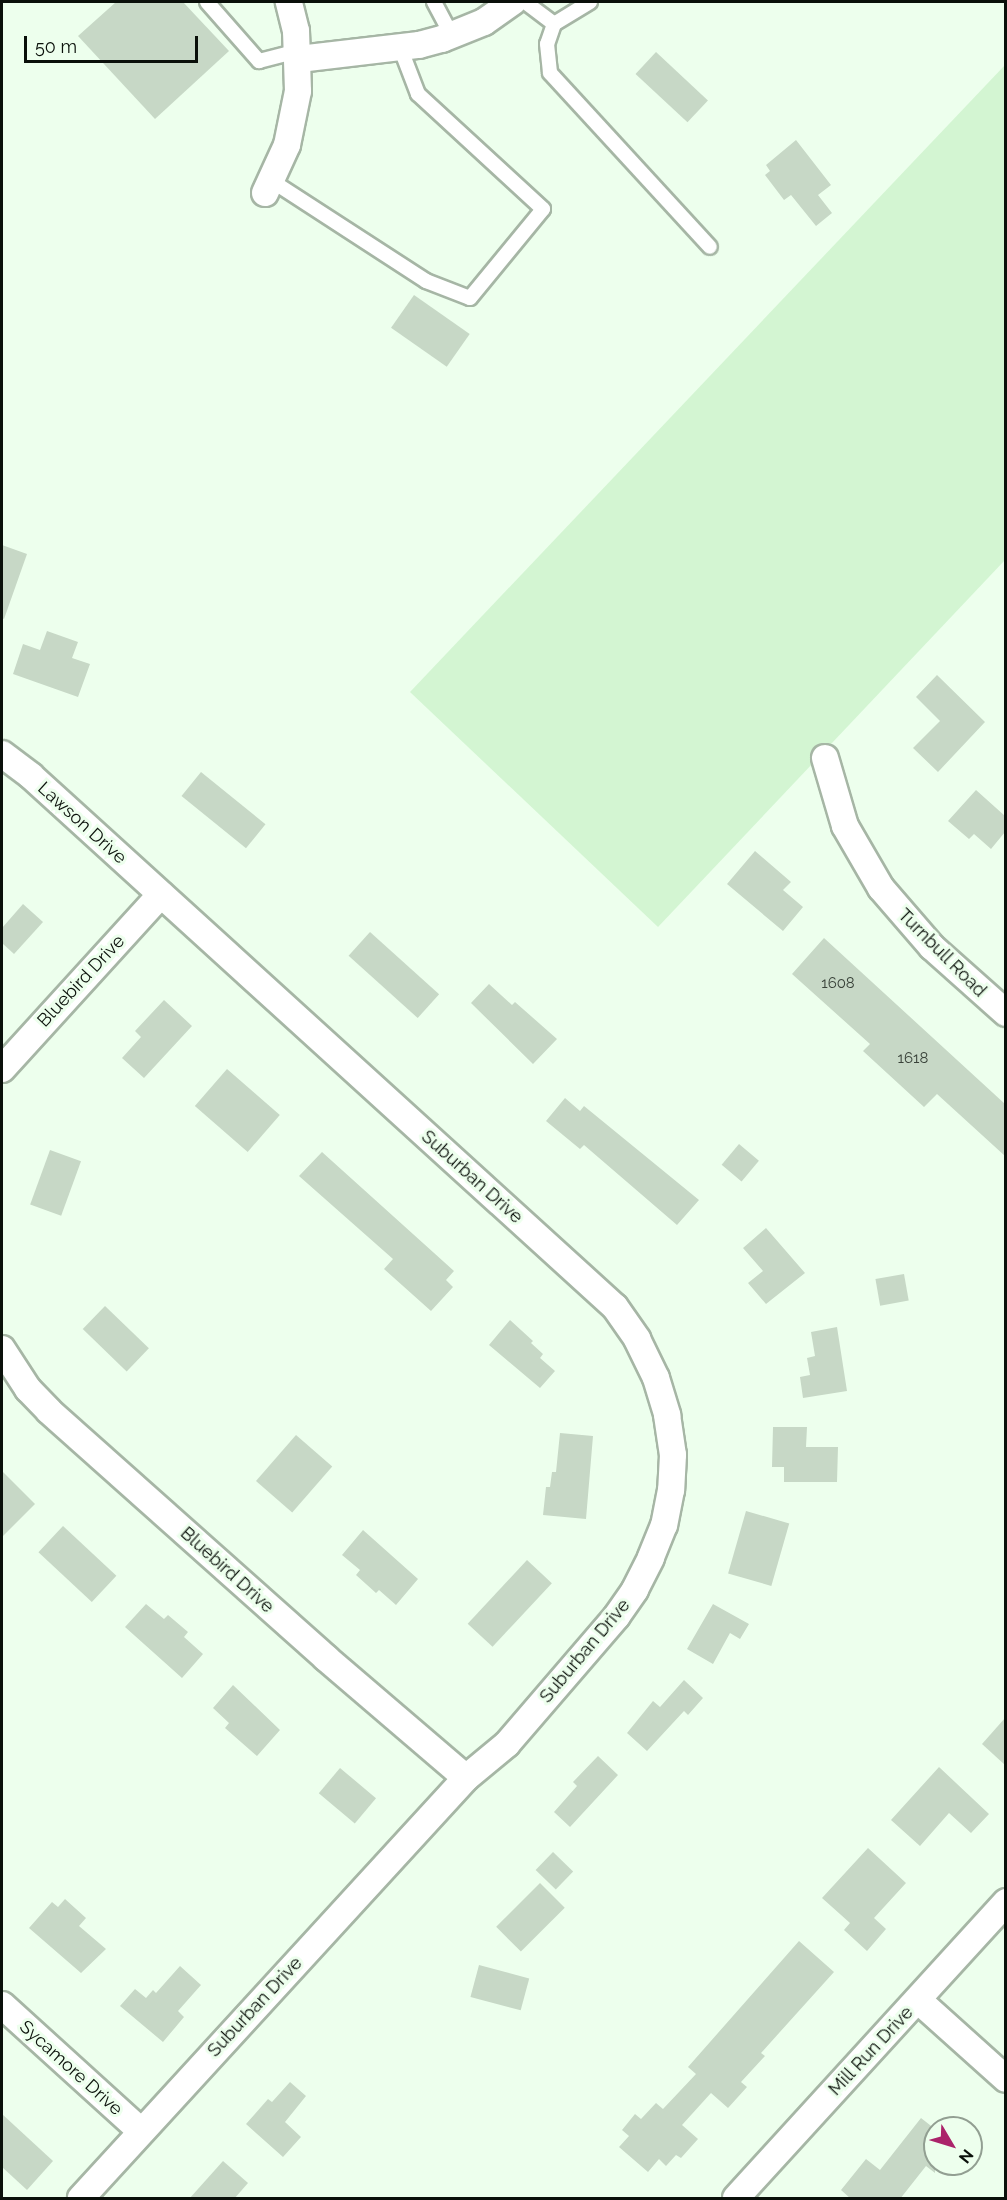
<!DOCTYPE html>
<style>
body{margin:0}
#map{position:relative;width:1007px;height:2200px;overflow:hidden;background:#edffed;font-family:Raleway,sans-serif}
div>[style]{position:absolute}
.green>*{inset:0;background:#d3f5d2}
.building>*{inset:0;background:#c7d8c6;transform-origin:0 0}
.roads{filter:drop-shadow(2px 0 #a6b6a5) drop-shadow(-2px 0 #a6b6a5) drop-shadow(0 2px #a6b6a5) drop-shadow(0 -2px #a6b6a5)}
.service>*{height:14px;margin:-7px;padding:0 7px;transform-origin:7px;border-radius:7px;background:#fff}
.minor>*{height:26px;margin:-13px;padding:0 13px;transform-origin:13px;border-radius:13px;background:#fff}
span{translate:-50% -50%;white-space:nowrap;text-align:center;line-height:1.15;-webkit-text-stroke:6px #edffed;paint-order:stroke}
.number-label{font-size:15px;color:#394239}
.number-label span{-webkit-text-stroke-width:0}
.street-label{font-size:18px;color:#0a100a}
.frame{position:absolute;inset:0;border:3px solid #0a100a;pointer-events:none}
.north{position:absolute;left:923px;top:2116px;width:60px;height:60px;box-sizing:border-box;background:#edffed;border:2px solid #929f92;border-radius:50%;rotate:128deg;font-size:16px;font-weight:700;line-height:24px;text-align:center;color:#0a100a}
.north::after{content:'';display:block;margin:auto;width:21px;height:27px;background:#ab246a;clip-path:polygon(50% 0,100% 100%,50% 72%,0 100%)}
.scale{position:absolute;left:24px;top:36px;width:174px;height:27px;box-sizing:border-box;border:3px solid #0a100a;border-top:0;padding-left:8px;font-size:18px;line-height:21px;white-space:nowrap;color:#0a100a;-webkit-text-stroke:4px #edffed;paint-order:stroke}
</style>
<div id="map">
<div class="green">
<div style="clip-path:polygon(1005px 65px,1005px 560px,658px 927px,410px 692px)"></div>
</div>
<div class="building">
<div style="clip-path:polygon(116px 2px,183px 2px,229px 51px,155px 119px,78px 36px)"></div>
<div style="left:656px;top:52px;width:71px;height:30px;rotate:43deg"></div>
<div style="clip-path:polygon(796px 140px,831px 185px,818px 195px,832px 213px,816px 226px,791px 195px,784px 200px,765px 175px,770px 171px,766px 165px)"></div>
<div style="left:414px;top:295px;width:68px;height:40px;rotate:35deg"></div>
<div style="clip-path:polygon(2px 545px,27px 554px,4px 619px,2px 618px)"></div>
<div style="clip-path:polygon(47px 631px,78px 642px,72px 658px,90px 664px,78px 697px,13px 674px,23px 644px,40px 650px)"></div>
<div style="clip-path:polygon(937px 675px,985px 722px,938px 772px,913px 748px,940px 721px,916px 697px)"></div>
<div style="left:201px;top:772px;width:83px;height:31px;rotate:39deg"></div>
<div style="clip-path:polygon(976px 790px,1005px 816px,1005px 832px,991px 849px,974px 834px,969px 839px,948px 821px)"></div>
<div style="clip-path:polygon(755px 851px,791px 882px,783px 890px,803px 907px,783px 931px,727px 884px)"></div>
<div style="clip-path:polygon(23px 904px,43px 922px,14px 954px,2px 943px,2px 928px)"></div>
<div style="left:370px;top:932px;width:93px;height:32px;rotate:42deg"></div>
<div style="clip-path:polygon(824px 938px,1005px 1104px,1005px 1156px,937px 1094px,924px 1107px,863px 1051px,870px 1044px,792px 974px)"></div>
<div style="clip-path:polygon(489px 984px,512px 1005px,515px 1002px,557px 1039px,533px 1064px,471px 1003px)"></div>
<div style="clip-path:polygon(164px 1000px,192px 1026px,144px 1078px,122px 1058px,141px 1037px,135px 1031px)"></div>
<div style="left:227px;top:1069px;width:70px;height:49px;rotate:41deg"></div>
<div style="clip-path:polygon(565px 1098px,580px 1111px,584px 1106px,699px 1200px,677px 1225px,584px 1145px,580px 1149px,546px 1121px)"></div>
<div style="left:739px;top:1144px;width:26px;height:27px;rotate:40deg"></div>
<div style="left:50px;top:1150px;width:33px;height:58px;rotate:20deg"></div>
<div style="clip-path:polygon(322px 1152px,454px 1271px,446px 1280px,453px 1287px,431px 1311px,384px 1269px,393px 1259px,299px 1176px)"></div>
<div style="clip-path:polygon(766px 1228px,805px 1273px,766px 1304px,748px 1283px,763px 1271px,743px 1248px)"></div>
<div style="left:904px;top:1274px;width:27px;height:29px;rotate:80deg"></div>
<div style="left:105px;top:1306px;width:61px;height:32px;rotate:44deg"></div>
<div style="clip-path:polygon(510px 1320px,533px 1341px,531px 1343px,543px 1354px,540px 1358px,555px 1371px,540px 1388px,489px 1345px)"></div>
<div style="clip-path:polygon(837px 1327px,847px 1391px,803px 1398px,800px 1377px,810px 1375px,807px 1358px,815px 1356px,811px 1332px)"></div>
<div style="clip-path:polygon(773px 1427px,807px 1427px,806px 1447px,838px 1447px,837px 1482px,784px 1482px,784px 1467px,772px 1467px)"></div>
<div style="clip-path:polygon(560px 1433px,593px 1436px,586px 1519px,543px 1515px,546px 1487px,550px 1487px,552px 1472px,556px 1472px)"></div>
<div style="left:296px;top:1435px;width:48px;height:61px;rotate:41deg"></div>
<div style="clip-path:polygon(2px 1471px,35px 1504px,2px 1537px)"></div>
<div style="left:746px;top:1511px;width:45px;height:65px;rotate:16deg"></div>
<div style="left:63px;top:1526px;width:73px;height:36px;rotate:43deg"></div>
<div style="clip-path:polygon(363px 1530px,418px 1579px,396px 1605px,379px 1590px,376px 1593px,356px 1575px,360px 1570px,342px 1555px)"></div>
<div style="left:527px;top:1560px;width:34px;height:87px;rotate:43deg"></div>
<div style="clip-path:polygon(146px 1604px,164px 1619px,168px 1615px,188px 1632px,184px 1637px,203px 1654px,182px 1678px,125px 1627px)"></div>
<div style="clip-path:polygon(713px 1604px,749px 1624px,740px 1639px,730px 1633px,713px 1664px,687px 1649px)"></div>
<div style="clip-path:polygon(684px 1680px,703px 1698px,688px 1715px,684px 1711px,647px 1751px,627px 1733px,653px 1701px,660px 1707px)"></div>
<div style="clip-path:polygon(233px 1685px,280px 1730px,257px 1756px,225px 1728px,229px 1723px,213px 1708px)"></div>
<div style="clip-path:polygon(1005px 1718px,1005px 1765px,982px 1744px)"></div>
<div style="clip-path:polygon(598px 1756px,618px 1775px,570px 1827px,554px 1812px,577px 1786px,573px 1782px)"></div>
<div style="clip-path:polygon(939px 1767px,989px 1814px,971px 1833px,949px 1813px,920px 1846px,891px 1820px)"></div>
<div style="left:340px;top:1768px;width:47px;height:33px;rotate:40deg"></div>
<div style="clip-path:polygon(868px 1848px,906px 1883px,874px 1918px,886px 1929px,867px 1951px,844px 1930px,850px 1923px,822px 1898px)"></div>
<div style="left:553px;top:1852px;width:28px;height:25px;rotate:44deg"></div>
<div style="left:540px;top:1883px;width:35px;height:62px;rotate:45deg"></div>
<div style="clip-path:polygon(65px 1899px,86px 1918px,79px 1926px,106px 1949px,81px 1973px,29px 1928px,52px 1902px,58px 1907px)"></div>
<div style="clip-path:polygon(799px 1941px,834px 1972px,761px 2053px,765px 2056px,741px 2082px,747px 2087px,728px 2108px,711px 2093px,682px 2125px,698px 2139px,681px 2158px,676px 2155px,666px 2166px,659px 2159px,648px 2172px,619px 2147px,629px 2136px,622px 2130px,635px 2114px,641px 2119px,656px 2103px,663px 2109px,696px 2074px,688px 2067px)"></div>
<div style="left:479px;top:1965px;width:52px;height:33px;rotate:15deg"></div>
<div style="clip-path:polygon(180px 1966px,201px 1985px,178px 2011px,184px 2017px,163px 2042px,120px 2006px,135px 1989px,146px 1998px,153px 1990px,156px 1993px)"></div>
<div style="clip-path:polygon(290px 2082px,306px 2096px,285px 2122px,301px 2137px,283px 2157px,246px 2124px,268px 2099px,272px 2102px)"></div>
<div style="clip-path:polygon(2px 2114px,53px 2161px,27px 2190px,2px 2167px)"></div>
<div style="clip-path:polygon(921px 2118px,935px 2129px,935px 2173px,926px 2166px,900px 2199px,851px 2199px,841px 2190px,866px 2159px,880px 2170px)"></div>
<div style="clip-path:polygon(223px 2161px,248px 2183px,234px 2199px,189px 2199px)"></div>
</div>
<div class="roads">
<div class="service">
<div style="left:207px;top:2px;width:79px;rotate:48.6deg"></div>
<div style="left:259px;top:61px;width:40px;rotate:-14.4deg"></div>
<div style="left:434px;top:2px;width:38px;rotate:62deg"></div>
<div style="left:525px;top:2px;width:36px;rotate:37deg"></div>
<div style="left:590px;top:2px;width:42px;rotate:148.6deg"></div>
<div style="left:554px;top:24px;width:21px;rotate:109deg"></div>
<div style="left:547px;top:44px;width:29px;rotate:84deg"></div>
<div style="left:550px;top:73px;width:236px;rotate:47.4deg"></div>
<div style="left:272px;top:181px;width:184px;rotate:33deg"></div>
<div style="left:426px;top:281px;width:47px;rotate:21.1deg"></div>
<div style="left:470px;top:298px;width:115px;rotate:-50.6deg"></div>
<div style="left:543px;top:209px;width:170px;rotate:-137.4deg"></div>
<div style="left:418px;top:94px;width:50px;rotate:-111deg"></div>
</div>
<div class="minor">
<div style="left:299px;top:59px;width:121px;rotate:-6.7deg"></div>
<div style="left:419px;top:45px;width:24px;rotate:-15deg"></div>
<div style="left:442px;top:39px;width:45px;rotate:-22deg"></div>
<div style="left:484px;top:22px;width:35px;rotate:-35deg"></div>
<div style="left:265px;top:193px;width:53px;rotate:-65.4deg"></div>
<div style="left:287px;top:145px;width:55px;rotate:-78.5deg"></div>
<div style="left:298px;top:91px;width:60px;rotate:-91.9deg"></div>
<div style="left:296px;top:31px;width:30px;rotate:-104deg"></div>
<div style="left:2px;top:754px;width:36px;rotate:37deg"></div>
<div style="left:31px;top:776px;width:789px;rotate:42.28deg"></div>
<div style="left:615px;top:1307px;width:39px;rotate:55deg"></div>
<div style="left:637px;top:1339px;width:43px;rotate:64deg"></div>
<div style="left:656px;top:1378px;width:39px;rotate:73deg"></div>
<div style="left:667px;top:1415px;width:40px;rotate:81.5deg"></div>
<div style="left:673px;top:1455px;width:35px;rotate:93deg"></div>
<div style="left:671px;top:1490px;width:36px;rotate:101deg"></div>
<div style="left:664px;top:1525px;width:35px;rotate:112deg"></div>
<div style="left:651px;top:1558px;width:36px;rotate:117deg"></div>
<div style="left:635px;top:1590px;width:32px;rotate:125deg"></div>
<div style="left:617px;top:1616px;width:169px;rotate:130.7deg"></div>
<div style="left:507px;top:1744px;width:53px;rotate:140.3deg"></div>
<div style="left:466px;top:1778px;width:570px;rotate:132.51deg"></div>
<div style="left:825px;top:758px;width:71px;rotate:73.6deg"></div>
<div style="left:845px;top:826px;width:72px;rotate:59.9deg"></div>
<div style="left:881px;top:888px;width:78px;rotate:49.2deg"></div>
<div style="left:932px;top:947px;width:99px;rotate:41.7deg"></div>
<div style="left:2px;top:1069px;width:236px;rotate:-47.7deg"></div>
<div style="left:2px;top:1349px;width:48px;rotate:57deg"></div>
<div style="left:28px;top:1389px;width:30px;rotate:46deg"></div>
<div style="left:49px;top:1411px;width:371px;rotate:41.7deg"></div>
<div style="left:326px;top:1658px;width:184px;rotate:40.6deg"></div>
<div style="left:918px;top:2000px;width:118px;rotate:41.9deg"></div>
<div style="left:2px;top:2005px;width:188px;rotate:42.2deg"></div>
<div style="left:736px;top:2198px;width:401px;rotate:-47.6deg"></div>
</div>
</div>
<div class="number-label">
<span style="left:838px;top:984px">1608</span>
<span style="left:913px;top:1059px">1618</span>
</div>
<div class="street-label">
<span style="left:82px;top:823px;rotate:42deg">Lawson Drive</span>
<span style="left:942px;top:953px;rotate:45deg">Turnbull Road</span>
<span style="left:81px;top:981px;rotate:-47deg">Bluebird Drive</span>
<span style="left:472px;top:1177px;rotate:42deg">Suburban Drive</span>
<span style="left:227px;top:1570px;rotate:42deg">Bluebird Drive</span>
<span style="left:585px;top:1651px;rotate:-50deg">Suburban Drive</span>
<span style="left:255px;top:2007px;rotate:-47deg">Suburban Drive</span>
<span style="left:871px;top:2051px;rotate:-47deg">Mill Run Drive</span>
<span style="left:71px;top:2068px;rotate:42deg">Sycamore Drive</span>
</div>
<div class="frame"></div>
<div class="north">N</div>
<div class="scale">50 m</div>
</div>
